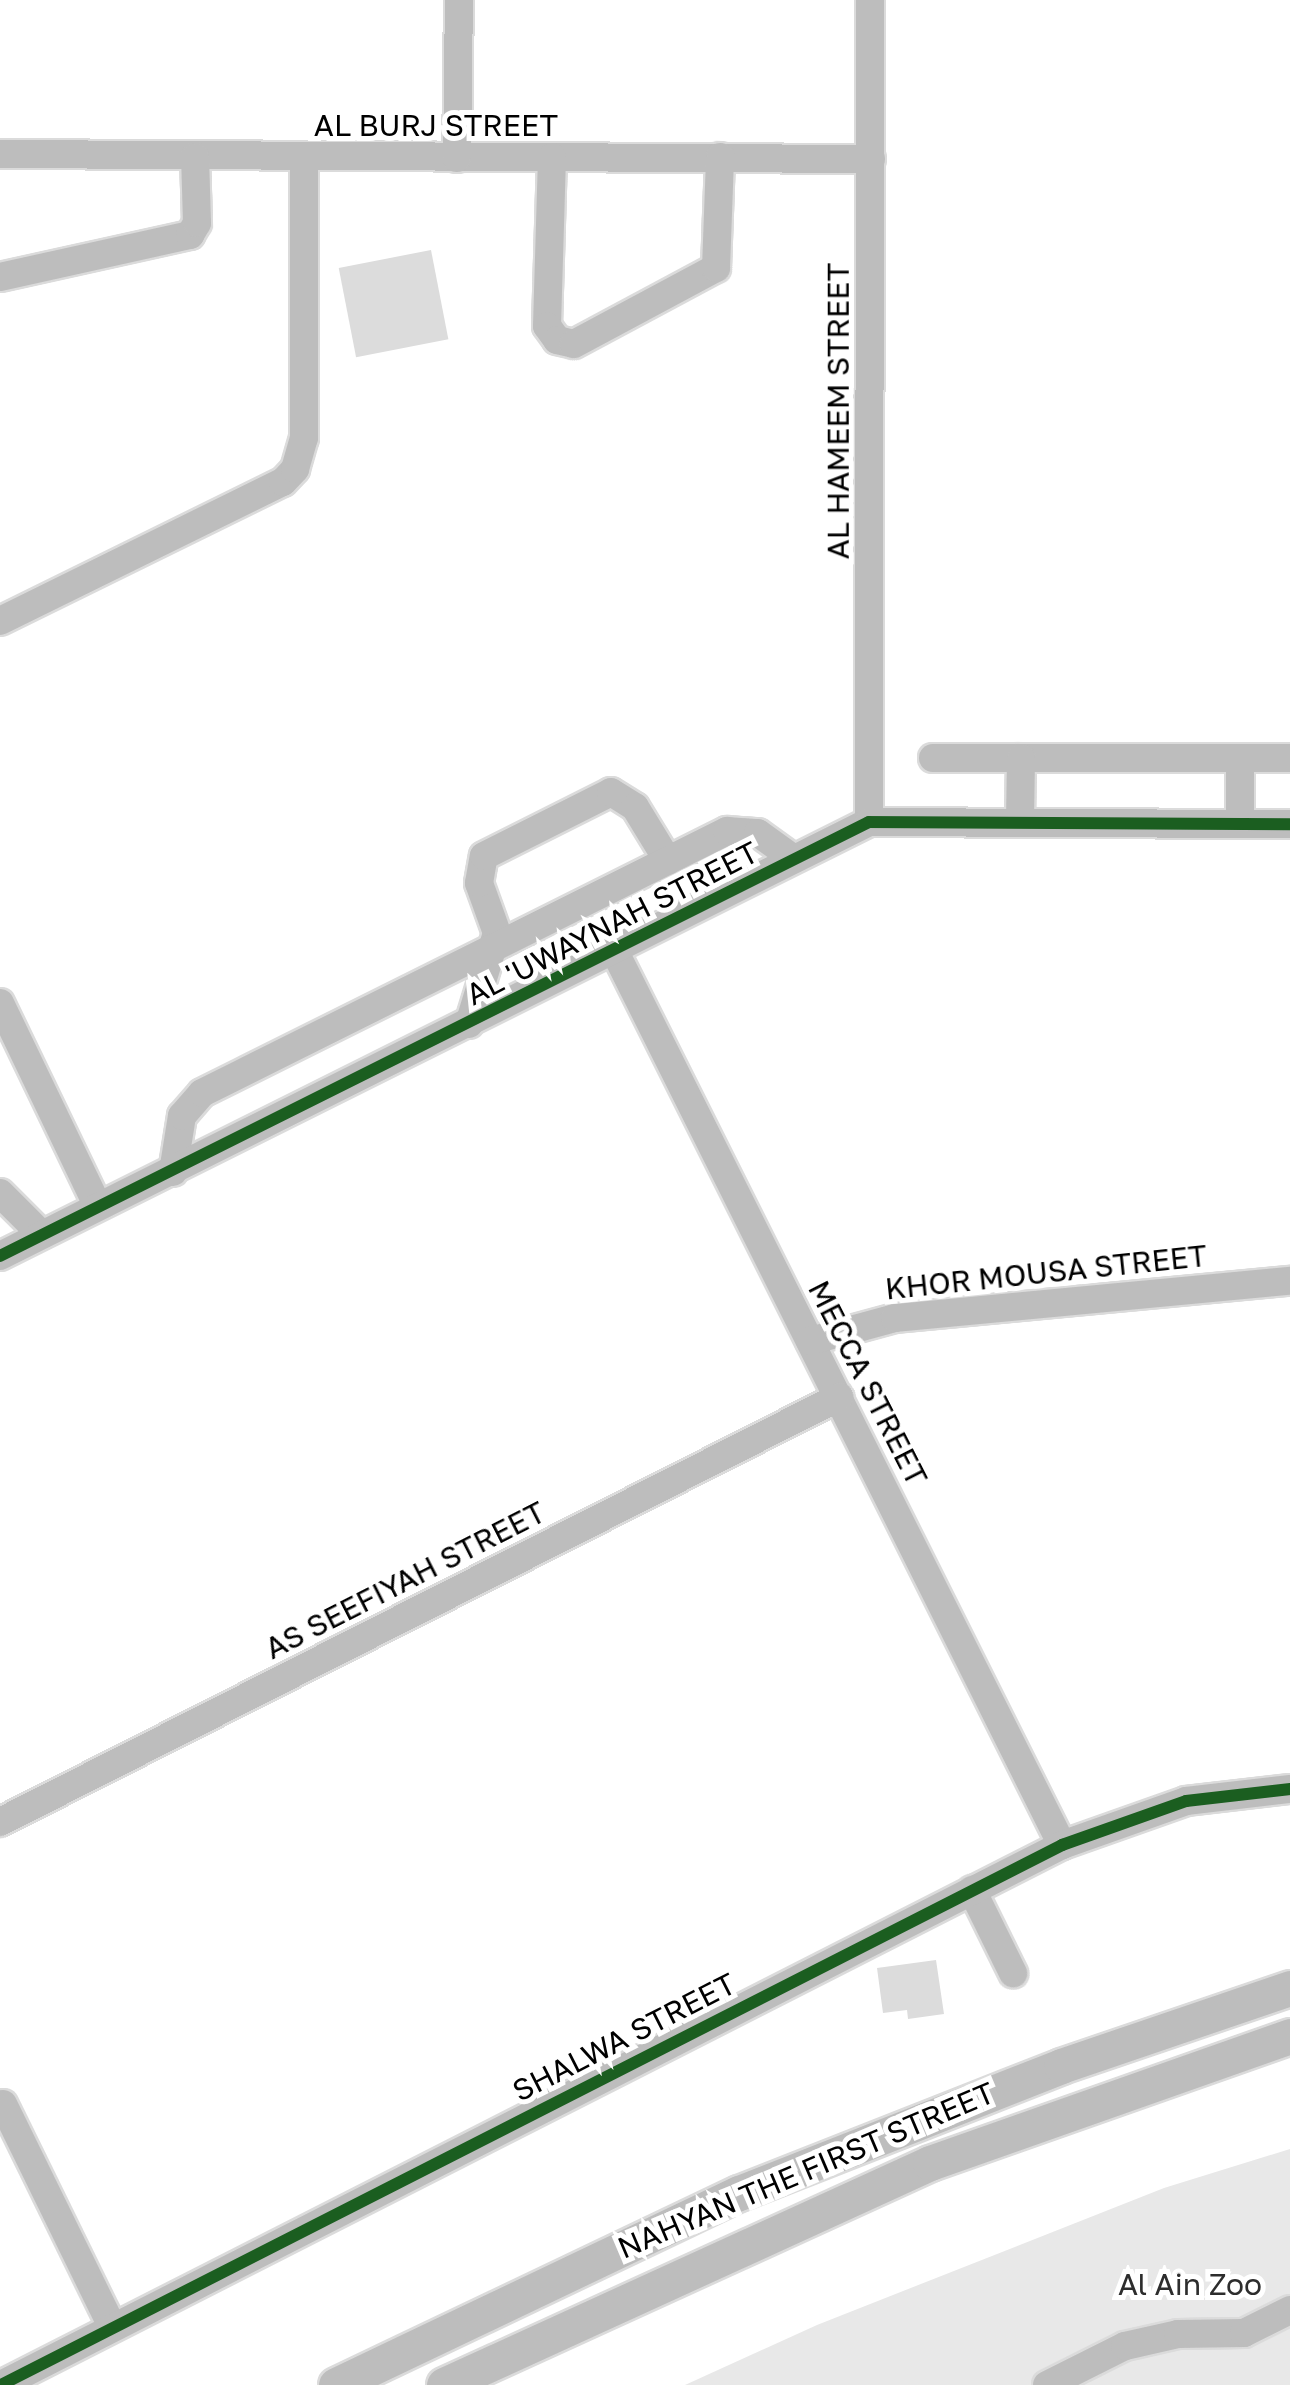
<!DOCTYPE html>
<style>
body{margin:0}
#map{position:relative;width:1290px;height:2385px;overflow:hidden;background:#fff;font-family:"Golos Text",sans-serif}
div>[style]{position:absolute}
.green>*{inset:0;background:#e8e8e8}
.building>*{inset:0;background:#dcdcdc;transform-origin:0 0}
.roads{filter:drop-shadow(2px 0 #dbdbdb) drop-shadow(-2px 0 #dbdbdb) drop-shadow(0 2px #dbdbdb) drop-shadow(0 -2px #dbdbdb)}
.minor>*{height:28px;margin:-14px;padding:0 14px;transform-origin:14px;border-radius:14px;background:#bdbdbd}
.major>*{height:35px;margin:-17.5px;padding:0 17.5px;transform-origin:17.5px;border-radius:17.5px;background:#bdbdbd}
.cycleway>*{height:12px;margin:-6px;padding:0 6px;transform-origin:6px;border-radius:6px;background:#1b5e20}
span{translate:-50% -50%;white-space:nowrap;text-align:center;line-height:1.15;-webkit-text-stroke:10px #fff;paint-order:stroke}
.street-label{font-size:30px;color:#000}
.park-label{font-size:30px;color:#2d2d2d}
</style>
<div id="map">
<div class="green">
<div style="clip-path:polygon(1290px 2149px,1290px 2385px,685px 2385px,817px 2325px,1164px 2188px)"></div>
</div>
<div class="building">
<div style="left:431px;top:250px;width:91px;height:94px;rotate:79deg"></div>
<div style="clip-path:polygon(936px 1960px,944px 2014px,908px 2019px,907px 2010px,883px 2013px,877px 1968px)"></div>
</div>
<div class="roads">
<div class="minor">
<div style="left:0;top:154px;width:871px;rotate:0.33deg"></div>
<div style="left:552px;top:157px;width:169px;rotate:91.7deg"></div>
<div style="left:547px;top:326px;width:17px;rotate:54deg"></div>
<div style="left:557px;top:340px;width:17px;rotate:13deg"></div>
<div style="left:574px;top:344px;width:161px;rotate:-28.2deg"></div>
<div style="left:716px;top:268px;width:111px;rotate:-87.9deg"></div>
<div style="left:457px;top:158px;width:158px;rotate:-89.3deg"></div>
<div style="left:0;top:277px;width:195px;rotate:-12.5deg"></div>
<div style="left:190px;top:235px;width:14px;rotate:-60deg"></div>
<div style="left:197px;top:223px;width:66px;rotate:-91.7deg"></div>
<div style="left:0;top:621px;width:315px;rotate:-26.2deg"></div>
<div style="left:283px;top:482px;width:18px;rotate:-47deg"></div>
<div style="left:295px;top:469px;width:32px;rotate:-74deg"></div>
<div style="left:304px;top:438px;width:281px;rotate:-90deg"></div>
<div style="left:933px;top:758px;width:357px"></div>
<div style="left:1020px;top:821px;width:63px;rotate:-89.1deg"></div>
<div style="left:869px;top:822px;width:822px;rotate:-89.93deg"></div>
<div style="left:1240px;top:823px;width:65px;rotate:-90deg"></div>
<div style="left:614px;top:950px;width:1001px;rotate:63.41deg"></div>
<div style="left:0;top:1003px;width:224px;rotate:64.3deg"></div>
<div style="left:469px;top:1024px;width:95px;rotate:-72.9deg"></div>
<div style="left:497px;top:933px;width:53px;rotate:-109.8deg"></div>
<div style="left:479px;top:883px;width:27px;rotate:-80deg"></div>
<div style="left:484px;top:856px;width:142px;rotate:-26.7deg"></div>
<div style="left:611px;top:792px;width:28px;rotate:32deg"></div>
<div style="left:635px;top:807px;width:63px;rotate:58.6deg"></div>
<div style="left:173px;top:1172px;width:57px;rotate:-80.9deg"></div>
<div style="left:182px;top:1116px;width:30px;rotate:-49deg"></div>
<div style="left:202px;top:1093px;width:587px;rotate:-26.52deg"></div>
<div style="left:727px;top:831px;width:31px;rotate:4deg"></div>
<div style="left:758px;top:833px;width:44px;rotate:35.8deg"></div>
<div style="left:0;top:1193px;width:59px;rotate:45deg"></div>
<div style="left:0;top:1256px;width:971px;rotate:-26.54deg"></div>
<div style="left:869px;top:822px;width:421px;rotate:0.3deg"></div>
<div style="left:810px;top:1341px;width:88px;rotate:-15.1deg"></div>
<div style="left:895px;top:1318px;width:397px;rotate:-5.4deg"></div>
<div style="left:0;top:1822px;width:941px;rotate:-26.86deg"></div>
<div style="left:972px;top:1890px;width:93px;rotate:63.7deg"></div>
<div style="left:3px;top:2104px;width:245px;rotate:63.9deg"></div>
<div style="left:1px;top:2385px;width:1191px;rotate:-26.97deg"></div>
<div style="left:1062px;top:1845px;width:132px;rotate:-19.5deg"></div>
<div style="left:1186px;top:1801px;width:105px;rotate:-6.6deg"></div>
<div style="left:1047px;top:2385px;width:87px;rotate:-26.6deg"></div>
<div style="left:1125px;top:2346px;width:54px;rotate:-12.8deg"></div>
<div style="left:1178px;top:2334px;width:66px;rotate:-0.9deg"></div>
<div style="left:1244px;top:2333px;width:51px;rotate:-26.6deg"></div>
</div>
<div class="major">
<div style="left:336px;top:2385px;width:446px;rotate:-25.5deg"></div>
<div style="left:739px;top:2193px;width:346px;rotate:-21.5deg"></div>
<div style="left:1061px;top:2066px;width:242px;rotate:-18.8deg"></div>
<div style="left:444px;top:2385px;width:534px;rotate:-24.55deg"></div>
<div style="left:930px;top:2163px;width:382px;rotate:-19.4deg"></div>
</div>
</div>
<div class="cycleway">
<div style="left:0;top:1256px;width:971px;rotate:-26.54deg"></div>
<div style="left:869px;top:822px;width:421px;rotate:0.3deg"></div>
<div style="left:1px;top:2385px;width:1191px;rotate:-26.97deg"></div>
<div style="left:1062px;top:1845px;width:132px;rotate:-19.5deg"></div>
<div style="left:1186px;top:1801px;width:105px;rotate:-6.6deg"></div>
</div>
<div class="street-label">
<span style="left:436px;top:125px">AL BURJ STREET</span>
<span style="left:838px;top:411px;rotate:-90deg">AL HAMEEM STREET</span>
<span style="left:612px;top:923px;rotate:-27deg">AL 'UWAYNAH STREET</span>
<span style="left:1046px;top:1272px;rotate:-6deg">KHOR MOUSA STREET</span>
<span style="left:868px;top:1383px;rotate:63deg">MECCA STREET</span>
<span style="left:405px;top:1580px;rotate:-27deg">AS SEEFIYAH STREET</span>
<span style="left:624px;top:2037px;rotate:-27deg">SHALWA STREET</span>
<span style="left:806px;top:2170px;rotate:-23deg">NAHYAN THE FIRST STREET</span>
</div>
<div class="park-label">
<span style="left:1190px;top:2284px">Al Ain Zoo</span>
</div>
</div>
